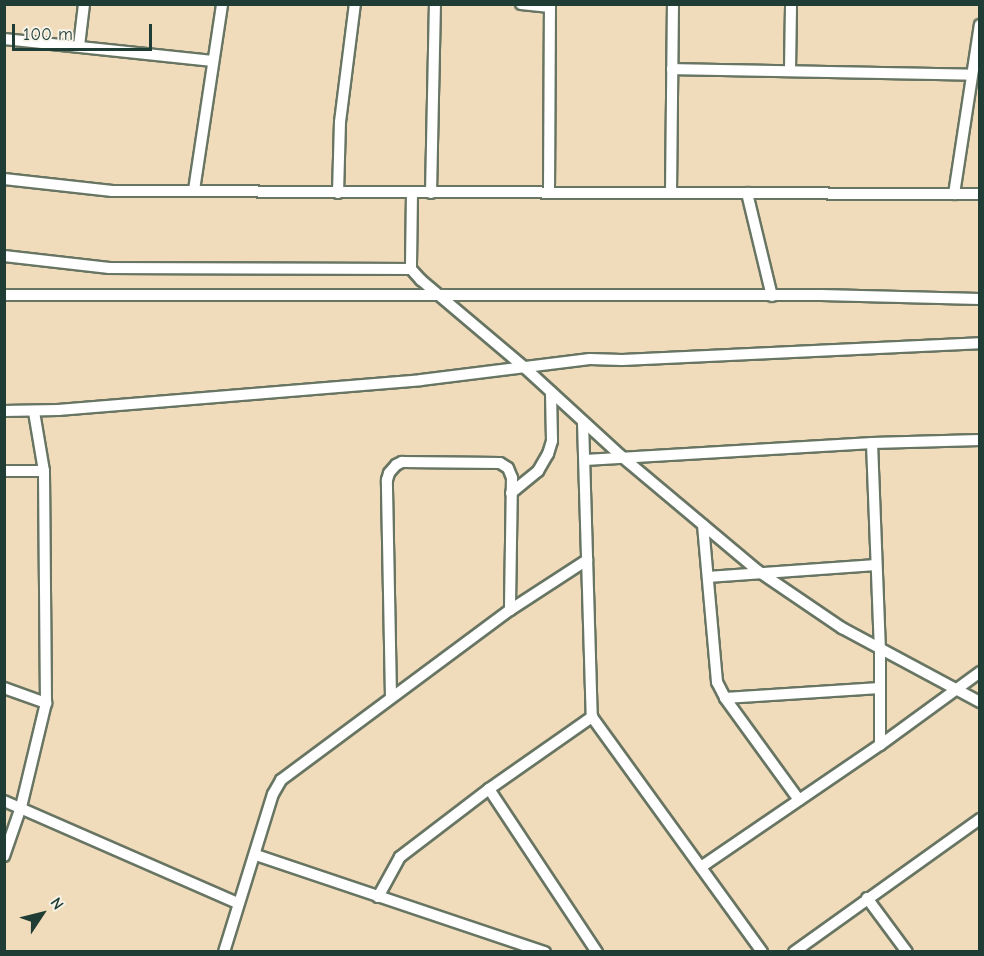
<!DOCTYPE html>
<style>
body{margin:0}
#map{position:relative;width:984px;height:956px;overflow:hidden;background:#f0dcbb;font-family:"Comic Neue",sans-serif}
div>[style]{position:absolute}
.roads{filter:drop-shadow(2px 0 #687563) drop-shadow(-2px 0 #687563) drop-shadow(0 2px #687563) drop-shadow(0 -2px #687563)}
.street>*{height:10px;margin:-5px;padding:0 5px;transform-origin:5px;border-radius:5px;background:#fff}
span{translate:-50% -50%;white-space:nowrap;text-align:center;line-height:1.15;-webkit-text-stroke:4.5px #f7f3e8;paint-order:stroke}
.frame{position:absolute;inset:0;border:6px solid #1f3d34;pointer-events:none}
.north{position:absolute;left:12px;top:884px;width:60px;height:60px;-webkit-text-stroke:4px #f7f3e8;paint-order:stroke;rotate:55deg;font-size:16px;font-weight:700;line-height:24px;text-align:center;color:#1f3d34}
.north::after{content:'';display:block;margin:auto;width:21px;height:27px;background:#1f3d34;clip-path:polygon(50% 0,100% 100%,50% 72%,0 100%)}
.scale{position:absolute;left:12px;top:24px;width:140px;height:27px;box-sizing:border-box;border:3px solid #1f3d34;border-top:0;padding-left:8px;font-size:18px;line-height:21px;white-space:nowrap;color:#1f3d34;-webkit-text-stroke:4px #f7f3e8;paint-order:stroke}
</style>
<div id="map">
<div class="roads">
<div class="street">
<div style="left:521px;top:4px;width:29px;rotate:6deg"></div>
<div style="left:4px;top:39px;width:210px;rotate:6deg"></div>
<div style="left:79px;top:46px;width:42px;rotate:-83.2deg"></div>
<div style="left:672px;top:69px;width:299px;rotate:1.1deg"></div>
<div style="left:790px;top:70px;width:66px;rotate:-89.1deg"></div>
<div style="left:4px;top:179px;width:109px;rotate:6.3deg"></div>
<div style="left:112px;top:191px;width:868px;rotate:0.2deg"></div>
<div style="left:194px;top:190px;width:188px;rotate:-81.4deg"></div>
<div style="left:549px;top:192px;width:188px;rotate:-89.7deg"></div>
<div style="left:338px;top:193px;width:71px;rotate:-88.4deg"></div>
<div style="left:340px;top:122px;width:119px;rotate:-82.8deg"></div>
<div style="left:412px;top:193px;width:76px;rotate:90.8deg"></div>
<div style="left:411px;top:269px;width:15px;rotate:48deg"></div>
<div style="left:421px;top:280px;width:135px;rotate:40.2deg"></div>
<div style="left:524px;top:367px;width:132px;rotate:42.5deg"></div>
<div style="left:621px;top:456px;width:179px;rotate:40deg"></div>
<div style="left:758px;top:571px;width:102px;rotate:34.2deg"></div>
<div style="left:842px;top:628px;width:157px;rotate:28.2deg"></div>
<div style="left:431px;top:193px;width:189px;rotate:-88.8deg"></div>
<div style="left:671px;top:193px;width:189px;rotate:-89.4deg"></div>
<div style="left:747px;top:193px;width:106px;rotate:76.4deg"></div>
<div style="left:954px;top:194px;width:171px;rotate:-81.3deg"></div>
<div style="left:4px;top:256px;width:106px;rotate:6.5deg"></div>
<div style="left:109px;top:268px;width:302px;rotate:0.2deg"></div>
<div style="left:4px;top:295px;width:817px"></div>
<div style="left:821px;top:295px;width:159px;rotate:1.4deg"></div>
<div style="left:4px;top:411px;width:54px;rotate:-1.1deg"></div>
<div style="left:58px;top:410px;width:364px;rotate:-4.7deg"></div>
<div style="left:421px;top:380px;width:170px;rotate:-7.1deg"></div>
<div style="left:590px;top:359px;width:32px;rotate:2deg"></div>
<div style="left:622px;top:360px;width:358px;rotate:-2.7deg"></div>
<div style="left:583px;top:422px;width:295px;rotate:88.3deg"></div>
<div style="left:592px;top:717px;width:290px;rotate:54.1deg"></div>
<div style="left:872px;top:443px;width:205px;rotate:87.8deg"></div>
<div style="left:880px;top:648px;width:97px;rotate:90deg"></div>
<div style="left:585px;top:460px;width:288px;rotate:-3.4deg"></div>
<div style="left:872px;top:443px;width:108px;rotate:-1.6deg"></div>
<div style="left:4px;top:471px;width:40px"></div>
<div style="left:511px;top:493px;width:35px;rotate:-39deg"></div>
<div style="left:538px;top:471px;width:20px;rotate:-60deg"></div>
<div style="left:548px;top:454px;width:14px;rotate:-73deg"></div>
<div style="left:552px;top:441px;width:49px;rotate:-91.2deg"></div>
<div style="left:703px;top:525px;width:158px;rotate:84.9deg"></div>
<div style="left:717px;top:682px;width:18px;rotate:63deg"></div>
<div style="left:725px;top:698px;width:126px;rotate:54deg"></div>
<div style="left:709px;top:577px;width:166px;rotate:-4.1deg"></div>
<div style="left:4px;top:688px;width:45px;rotate:19.7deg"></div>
<div style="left:391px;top:697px;width:217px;rotate:-91.1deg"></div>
<div style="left:387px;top:480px;width:7px;rotate:-74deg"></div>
<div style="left:389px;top:473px;width:11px;rotate:-49deg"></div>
<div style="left:396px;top:465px;width:7px;rotate:-27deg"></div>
<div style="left:402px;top:462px;width:98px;rotate:0.6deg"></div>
<div style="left:500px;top:463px;width:9px;rotate:32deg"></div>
<div style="left:508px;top:468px;width:11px;rotate:68deg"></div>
<div style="left:512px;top:478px;width:132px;rotate:90.9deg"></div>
<div style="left:725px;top:698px;width:155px;rotate:-3.7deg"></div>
<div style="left:489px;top:789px;width:196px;rotate:56.5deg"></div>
<div style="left:4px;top:801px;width:255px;rotate:23.6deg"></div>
<div style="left:256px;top:855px;width:305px;rotate:18.6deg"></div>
<div style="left:4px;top:856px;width:52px;rotate:-70.9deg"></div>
<div style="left:21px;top:807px;width:107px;rotate:-76.5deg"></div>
<div style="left:46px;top:703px;width:232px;rotate:-90.5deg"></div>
<div style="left:44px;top:471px;width:60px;rotate:-99.6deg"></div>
<div style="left:701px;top:867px;width:217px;rotate:-34.3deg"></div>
<div style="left:880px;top:745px;width:124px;rotate:-36.1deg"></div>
<div style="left:378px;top:897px;width:46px;rotate:-61.2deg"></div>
<div style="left:400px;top:857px;width:112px;rotate:-37.4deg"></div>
<div style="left:489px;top:789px;width:126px;rotate:-35deg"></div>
<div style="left:867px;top:898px;width:67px;rotate:53.5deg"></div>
<div style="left:224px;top:952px;width:165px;rotate:-72.8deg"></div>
<div style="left:273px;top:794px;width:16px;rotate:-60deg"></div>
<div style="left:281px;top:780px;width:285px;rotate:-36.6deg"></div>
<div style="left:510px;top:610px;width:92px;rotate:-33deg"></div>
<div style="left:794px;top:952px;width:229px;rotate:-35.6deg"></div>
</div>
</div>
<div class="frame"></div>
<div class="north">N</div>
<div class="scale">100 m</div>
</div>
